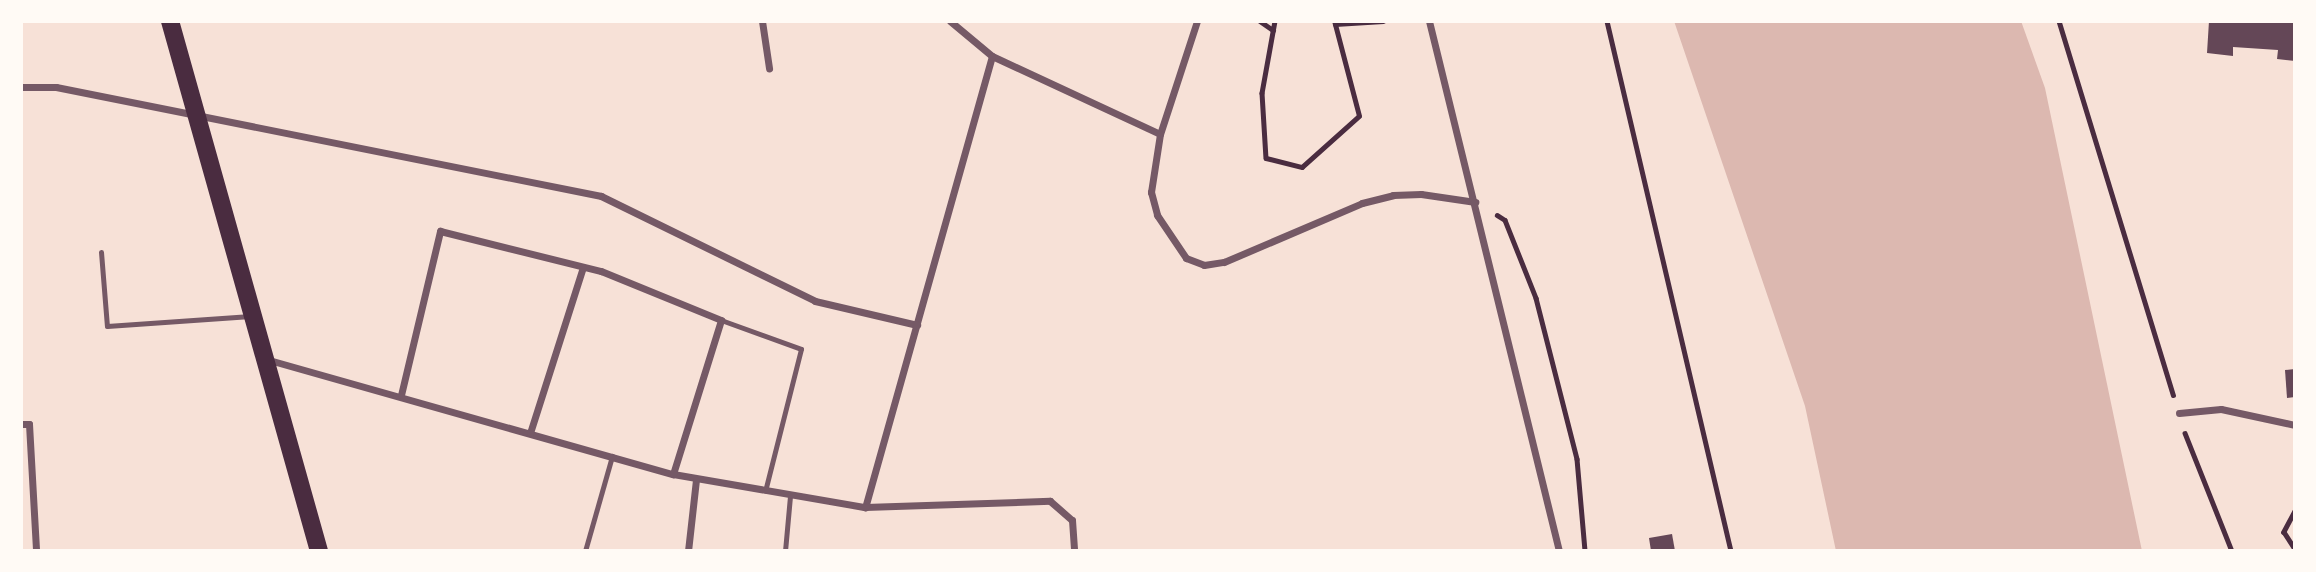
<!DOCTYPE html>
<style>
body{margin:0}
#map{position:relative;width:2316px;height:572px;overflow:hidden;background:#f7e1d7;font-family:"Nunito Sans",sans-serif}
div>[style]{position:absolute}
.water>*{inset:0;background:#dcb8b0}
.building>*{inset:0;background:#644757}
.path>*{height:4.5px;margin:-2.25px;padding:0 2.25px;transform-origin:2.25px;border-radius:2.25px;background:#4a2c40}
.service>*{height:5px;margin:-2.5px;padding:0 2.5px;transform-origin:2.5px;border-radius:2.5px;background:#755966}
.minor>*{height:7px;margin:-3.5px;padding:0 3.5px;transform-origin:3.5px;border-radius:3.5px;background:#755966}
.primary>*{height:18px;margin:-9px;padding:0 9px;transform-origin:9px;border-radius:9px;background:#4a2c40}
span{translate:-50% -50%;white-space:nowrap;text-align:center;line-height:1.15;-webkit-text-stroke:7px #fffaf5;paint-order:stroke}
.frame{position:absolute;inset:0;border:23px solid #fffaf5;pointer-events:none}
</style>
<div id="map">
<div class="water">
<div style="clip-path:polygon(1674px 21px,2021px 21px,2045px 88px,2142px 551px,1836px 551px,1805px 406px)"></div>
</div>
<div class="building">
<div style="clip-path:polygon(2209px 21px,2295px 21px,2295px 61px,2277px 59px,2278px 50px,2233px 47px,2233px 56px,2207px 53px)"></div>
<div style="clip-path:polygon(2295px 369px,2295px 397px,2287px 398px,2285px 370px)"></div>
<div style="clip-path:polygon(1672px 534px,1675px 551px,1651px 551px,1649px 538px)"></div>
</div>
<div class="path">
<div style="left:1260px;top:21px;width:16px;rotate:35deg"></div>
<div style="left:1275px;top:21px;width:73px;rotate:100.2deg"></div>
<div style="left:1262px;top:93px;width:65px;rotate:86.5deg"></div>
<div style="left:1266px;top:158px;width:37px;rotate:14deg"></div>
<div style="left:1302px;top:167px;width:76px;rotate:-41.8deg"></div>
<div style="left:1359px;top:116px;width:98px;rotate:-104.7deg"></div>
<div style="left:1607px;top:21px;width:544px;rotate:76.83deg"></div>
<div style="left:2059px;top:21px;width:391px;rotate:73deg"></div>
<div style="left:1335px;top:24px;width:48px;rotate:-3.6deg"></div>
<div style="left:1497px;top:215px;width:9px;rotate:32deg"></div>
<div style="left:1505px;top:220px;width:84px;rotate:68.3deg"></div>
<div style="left:1536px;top:298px;width:166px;rotate:75.7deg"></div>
<div style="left:1577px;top:459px;width:92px;rotate:85deg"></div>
<div style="left:2185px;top:433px;width:127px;rotate:68.3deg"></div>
<div style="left:2295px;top:511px;width:24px;rotate:118deg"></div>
<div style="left:2284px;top:532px;width:20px;rotate:57deg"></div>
</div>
<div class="service">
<div style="left:101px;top:252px;width:74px;rotate:85.4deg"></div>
<div style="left:107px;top:326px;width:144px;rotate:-4deg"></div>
<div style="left:721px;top:320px;width:85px;rotate:19.9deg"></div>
<div style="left:801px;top:349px;width:146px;rotate:104.2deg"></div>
<div style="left:585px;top:551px;width:99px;rotate:-74.1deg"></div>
<div style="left:785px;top:551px;width:55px;rotate:-84.8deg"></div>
</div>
<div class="minor">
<div style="left:762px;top:21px;width:48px;rotate:81.5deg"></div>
<div style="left:950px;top:21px;width:55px;rotate:39.8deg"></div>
<div style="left:992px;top:56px;width:185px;rotate:24.9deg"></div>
<div style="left:1197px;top:21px;width:119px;rotate:108.1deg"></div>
<div style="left:1160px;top:134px;width:59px;rotate:98.8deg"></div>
<div style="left:1151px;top:192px;width:24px;rotate:75deg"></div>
<div style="left:1157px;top:215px;width:52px;rotate:56deg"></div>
<div style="left:1186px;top:258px;width:19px;rotate:21deg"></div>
<div style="left:1204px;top:265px;width:20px;rotate:-9deg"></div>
<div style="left:1224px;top:262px;width:150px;rotate:-23.1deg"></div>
<div style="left:1362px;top:203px;width:32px;rotate:-14deg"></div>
<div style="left:1393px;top:195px;width:28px;rotate:-2deg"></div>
<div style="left:1421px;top:194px;width:55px;rotate:8.4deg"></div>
<div style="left:1429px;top:21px;width:546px;rotate:76.22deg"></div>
<div style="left:992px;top:56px;width:469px;rotate:105.7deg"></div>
<div style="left:865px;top:507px;width:185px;rotate:-1.9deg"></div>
<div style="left:1050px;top:501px;width:29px;rotate:41deg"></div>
<div style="left:1072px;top:520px;width:31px;rotate:86deg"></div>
<div style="left:21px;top:87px;width:35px"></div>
<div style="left:56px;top:87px;width:556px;rotate:11.31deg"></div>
<div style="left:601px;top:196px;width:238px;rotate:26.1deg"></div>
<div style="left:815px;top:301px;width:105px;rotate:13.2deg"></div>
<div style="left:269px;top:360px;width:420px;rotate:15.8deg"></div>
<div style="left:673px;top:474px;width:195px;rotate:9.8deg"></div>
<div style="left:401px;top:395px;width:169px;rotate:-76.6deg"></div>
<div style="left:440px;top:231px;width:166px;rotate:14deg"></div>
<div style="left:601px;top:271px;width:130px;rotate:22.2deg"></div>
<div style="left:721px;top:320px;width:161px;rotate:107.3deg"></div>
<div style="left:2179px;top:413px;width:42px;rotate:-5.4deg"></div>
<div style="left:2221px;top:409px;width:76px;rotate:12.2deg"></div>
<div style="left:21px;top:424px;width:8px"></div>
<div style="left:29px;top:424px;width:127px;rotate:86.8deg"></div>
<div style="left:530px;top:433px;width:174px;rotate:-72.3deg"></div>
<div style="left:688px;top:551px;width:71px;rotate:-83.6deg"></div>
</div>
<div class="primary">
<div style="left:170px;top:21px;width:551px;rotate:74.3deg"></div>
</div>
<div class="frame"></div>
</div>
